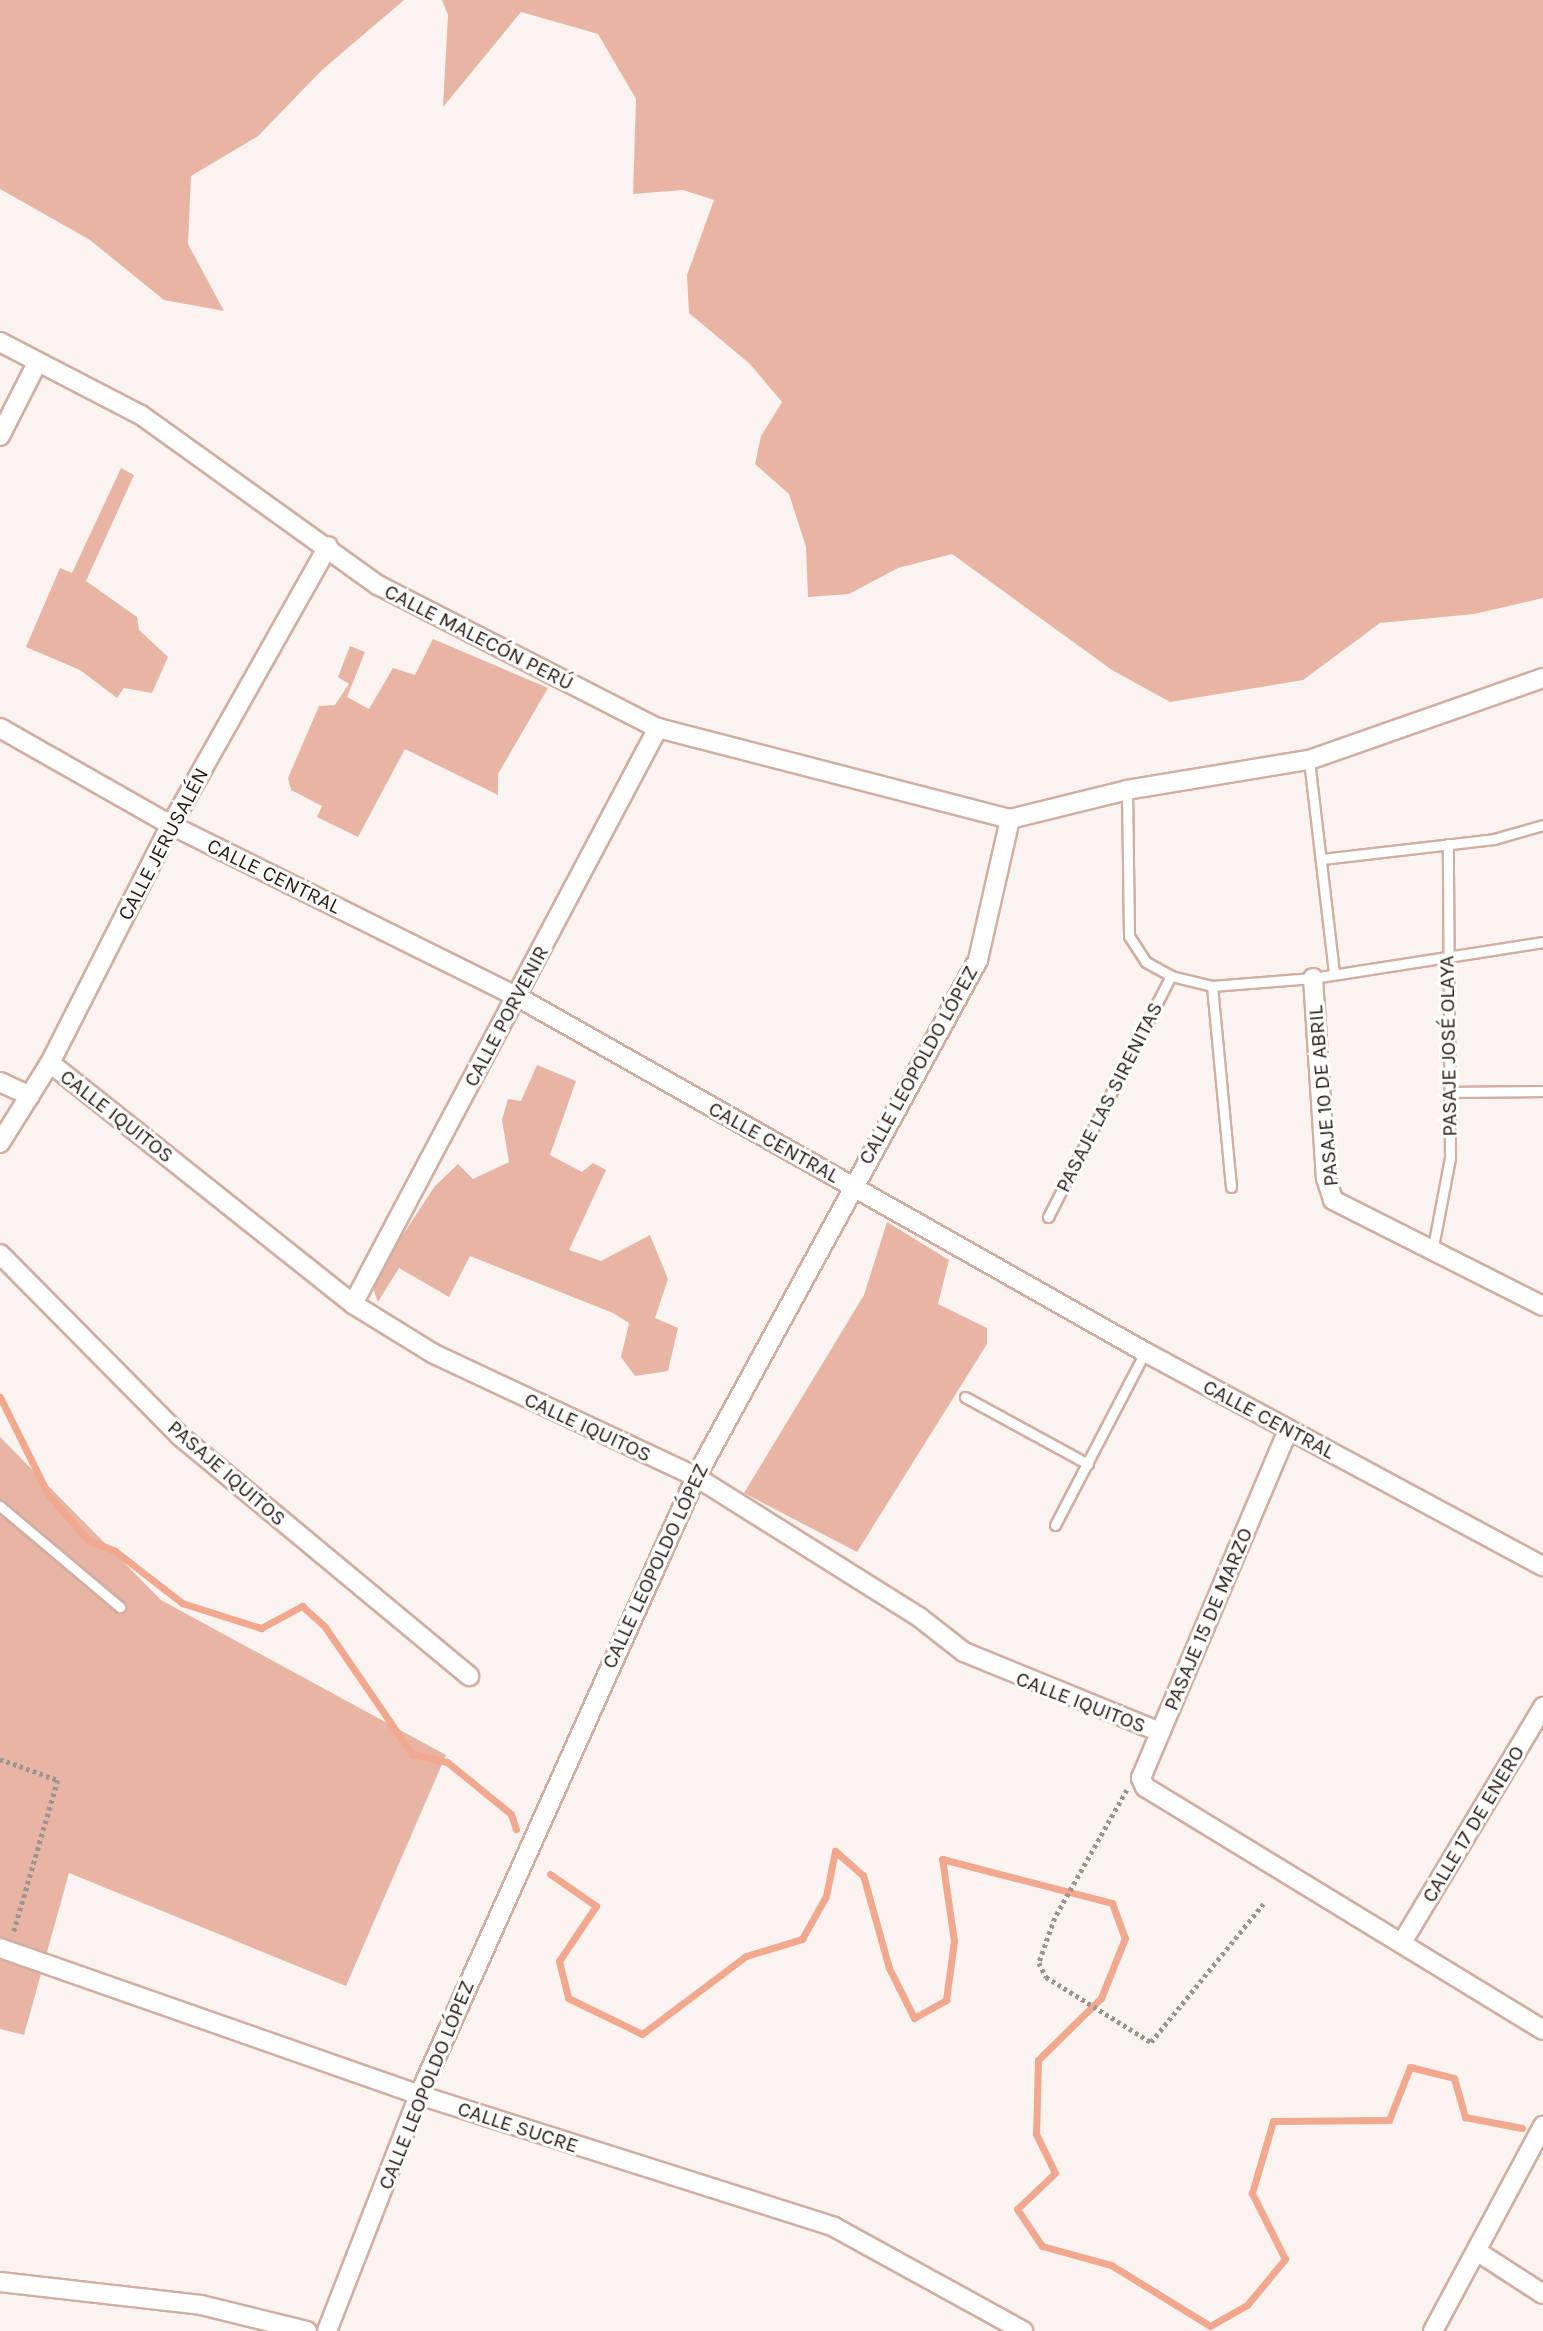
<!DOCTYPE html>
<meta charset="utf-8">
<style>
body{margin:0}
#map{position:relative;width:1543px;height:2331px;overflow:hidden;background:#faf3f0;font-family:Karla,sans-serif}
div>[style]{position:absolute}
.green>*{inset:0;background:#e8b5a4}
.stream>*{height:7px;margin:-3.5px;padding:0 3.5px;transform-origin:3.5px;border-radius:3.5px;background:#f1a88e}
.path>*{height:4.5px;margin-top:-2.25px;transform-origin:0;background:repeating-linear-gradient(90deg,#9d9490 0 3.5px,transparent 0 7px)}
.roads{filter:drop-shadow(2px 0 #d1aea2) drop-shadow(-2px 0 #d1aea2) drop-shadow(0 2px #d1aea2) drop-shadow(0 -2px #d1aea2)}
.service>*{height:9px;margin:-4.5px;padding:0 4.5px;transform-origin:4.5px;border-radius:4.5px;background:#fff}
.minor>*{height:18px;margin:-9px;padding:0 9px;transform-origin:9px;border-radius:9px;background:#fff}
span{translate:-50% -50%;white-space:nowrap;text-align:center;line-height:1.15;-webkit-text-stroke:6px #fff;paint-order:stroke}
.street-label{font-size:21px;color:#271b16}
</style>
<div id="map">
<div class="green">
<div style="clip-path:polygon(0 0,404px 0,322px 70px,258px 136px,191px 176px,188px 244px,224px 311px,164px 300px,90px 240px,0 189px)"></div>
<div style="clip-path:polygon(442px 0,1543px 0,1543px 598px,1474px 614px,1380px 623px,1303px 680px,1170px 702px,1112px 670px,952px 554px,898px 568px,849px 594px,808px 597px,806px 547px,789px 494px,755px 464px,761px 436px,782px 402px,750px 364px,689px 313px,687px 275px,714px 200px,683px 190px,633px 194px,636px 99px,598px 34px,521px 12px,443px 107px,448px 15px)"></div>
<div style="clip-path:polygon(121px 468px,134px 475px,86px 581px,137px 617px,139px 630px,168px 657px,152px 693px,124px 688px,117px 698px,80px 670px,26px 647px,60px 568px,72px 573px)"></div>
<div style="clip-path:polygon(433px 639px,548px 688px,498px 774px,498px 795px,405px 749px,358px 837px,317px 817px,322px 806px,291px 790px,288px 778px,319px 706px,335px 705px,349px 684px,338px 677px,350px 646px,365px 652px,347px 697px,369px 709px,393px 668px,415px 675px)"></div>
<div style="clip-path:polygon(537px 1065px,576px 1081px,550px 1155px,582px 1172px,593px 1163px,606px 1170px,569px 1250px,601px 1261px,650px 1235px,668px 1279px,655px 1318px,678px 1328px,668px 1371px,635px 1376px,621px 1357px,629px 1323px,613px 1313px,470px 1256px,449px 1297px,399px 1268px,378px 1302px,371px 1283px,435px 1186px,458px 1164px,473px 1179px,509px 1162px,502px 1120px,508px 1099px,521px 1101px)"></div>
<div style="clip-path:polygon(887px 1222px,949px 1260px,938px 1304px,987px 1328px,987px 1344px,857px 1552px,744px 1493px,864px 1295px)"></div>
<div style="clip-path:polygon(0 1437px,161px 1600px,446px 1755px,346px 1986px,69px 1873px,24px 2035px,0 2029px)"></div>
</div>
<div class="stream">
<div style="left:0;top:1397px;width:108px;rotate:63.7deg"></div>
<div style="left:48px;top:1494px;width:61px;rotate:49deg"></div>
<div style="left:88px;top:1540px;width:29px;rotate:22deg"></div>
<div style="left:115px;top:1551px;width:85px;rotate:37.8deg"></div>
<div style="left:182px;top:1603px;width:83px;rotate:17.6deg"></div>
<div style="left:261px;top:1628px;width:47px;rotate:-28.2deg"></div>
<div style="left:302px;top:1606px;width:31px;rotate:42deg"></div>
<div style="left:325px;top:1627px;width:154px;rotate:55.6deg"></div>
<div style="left:412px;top:1754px;width:36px;rotate:13deg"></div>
<div style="left:447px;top:1762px;width:82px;rotate:39.1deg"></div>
<div style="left:511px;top:1814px;width:16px;rotate:72deg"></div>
<div style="left:550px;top:1874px;width:56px;rotate:34.8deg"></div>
<div style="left:596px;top:1906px;width:66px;rotate:123.9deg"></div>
<div style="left:559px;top:1961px;width:38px;rotate:76deg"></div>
<div style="left:568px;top:1998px;width:82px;rotate:25.9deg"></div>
<div style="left:642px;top:2034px;width:130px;rotate:-36.9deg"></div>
<div style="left:746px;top:1956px;width:59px;rotate:-16.9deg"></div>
<div style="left:802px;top:1939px;width:49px;rotate:-60.8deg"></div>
<div style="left:826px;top:1896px;width:46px;rotate:-78.7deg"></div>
<div style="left:835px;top:1851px;width:37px;rotate:41deg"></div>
<div style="left:863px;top:1875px;width:97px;rotate:74.4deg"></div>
<div style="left:889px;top:1968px;width:56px;rotate:63.4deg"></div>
<div style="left:914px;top:2018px;width:37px;rotate:-29deg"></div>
<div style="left:946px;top:2000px;width:60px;rotate:-82.3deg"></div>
<div style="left:954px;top:1941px;width:83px;rotate:-98.3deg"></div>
<div style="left:942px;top:1859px;width:176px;rotate:14.5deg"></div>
<div style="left:1112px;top:1903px;width:37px;rotate:70deg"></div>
<div style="left:1125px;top:1938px;width:65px;rotate:111.8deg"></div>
<div style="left:1101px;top:1998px;width:88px;rotate:135.5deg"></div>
<div style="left:1038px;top:2060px;width:74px;rotate:91.5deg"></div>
<div style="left:1036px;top:2134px;width:43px;rotate:64deg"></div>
<div style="left:1055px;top:2173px;width:52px;rotate:136.5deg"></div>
<div style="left:1017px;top:2209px;width:45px;rotate:56deg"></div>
<div style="left:1042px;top:2246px;width:72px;rotate:15.4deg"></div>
<div style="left:1111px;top:2265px;width:116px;rotate:31.6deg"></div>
<div style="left:1210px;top:2326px;width:43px;rotate:-29.6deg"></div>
<div style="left:1247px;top:2305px;width:60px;rotate:-50.4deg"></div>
<div style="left:1285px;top:2259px;width:74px;rotate:-116.6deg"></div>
<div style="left:1252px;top:2193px;width:75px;rotate:-73.7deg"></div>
<div style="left:1273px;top:2121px;width:116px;rotate:-0.5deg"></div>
<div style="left:1389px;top:2120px;width:57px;rotate:-68.4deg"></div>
<div style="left:1410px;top:2067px;width:45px;rotate:14deg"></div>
<div style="left:1454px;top:2078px;width:41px;rotate:74.2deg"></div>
<div style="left:1465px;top:2117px;width:58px;rotate:10.9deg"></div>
</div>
<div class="path">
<div style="left:0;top:1759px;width:62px;rotate:19.9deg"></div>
<div style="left:58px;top:1780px;width:161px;rotate:106.2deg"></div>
<div style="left:1127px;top:1790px;width:147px;rotate:119.4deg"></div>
<div style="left:1055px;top:1918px;width:48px;rotate:109.6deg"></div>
<div style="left:1039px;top:1963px;width:16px;rotate:63deg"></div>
<div style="left:1046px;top:1977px;width:123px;rotate:31.8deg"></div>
<div style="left:1151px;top:2042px;width:178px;rotate:-50.9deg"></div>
</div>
<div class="roads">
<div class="service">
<div style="left:1309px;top:760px;width:215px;rotate:83.3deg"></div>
<div style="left:1127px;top:790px;width:146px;rotate:89.2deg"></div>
<div style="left:1129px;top:936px;width:31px;rotate:57deg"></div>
<div style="left:1146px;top:962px;width:29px;rotate:29deg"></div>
<div style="left:1171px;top:976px;width:42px;rotate:13.7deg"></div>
<div style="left:1212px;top:986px;width:101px;rotate:-4.5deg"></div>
<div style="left:1313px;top:978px;width:233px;rotate:-8.9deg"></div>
<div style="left:1322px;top:859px;width:173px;rotate:-6.6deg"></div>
<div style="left:1494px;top:839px;width:51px;rotate:-15.9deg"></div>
<div style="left:1212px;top:986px;width:202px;rotate:84.6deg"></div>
<div style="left:1451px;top:1092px;width:92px;rotate:-0.6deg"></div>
<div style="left:1048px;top:1217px;width:271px;rotate:-63deg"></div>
<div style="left:1433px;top:1247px;width:91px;rotate:-79.2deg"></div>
<div style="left:1450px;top:1158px;width:314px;rotate:-90.4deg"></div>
<div style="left:965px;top:1397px;width:140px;rotate:28.6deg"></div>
<div style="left:0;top:1506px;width:157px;rotate:40.1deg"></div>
<div style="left:1055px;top:1525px;width:195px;rotate:-62.5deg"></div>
</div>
<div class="minor">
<div style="left:0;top:342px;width:159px;rotate:27.4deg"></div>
<div style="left:141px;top:415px;width:292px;rotate:35.7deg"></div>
<div style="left:378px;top:585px;width:314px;rotate:27.1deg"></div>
<div style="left:658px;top:728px;width:364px;rotate:14.5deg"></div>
<div style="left:1010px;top:819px;width:121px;rotate:-13.9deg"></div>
<div style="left:1127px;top:790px;width:184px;rotate:-9.4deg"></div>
<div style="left:1309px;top:760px;width:248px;rotate:-19.3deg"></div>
<div style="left:0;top:436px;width:82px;rotate:-63.1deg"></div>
<div style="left:0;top:728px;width:197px;rotate:29.6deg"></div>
<div style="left:171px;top:825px;width:385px;rotate:26.4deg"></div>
<div style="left:516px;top:996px;width:723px;rotate:29.51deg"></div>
<div style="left:1145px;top:1352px;width:452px;rotate:28.3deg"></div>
<div style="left:1313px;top:978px;width:200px;rotate:86.3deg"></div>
<div style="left:1326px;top:1178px;width:23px;rotate:72deg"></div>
<div style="left:1333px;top:1200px;width:235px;rotate:26.8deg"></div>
<div style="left:50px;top:1063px;width:387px;rotate:38.5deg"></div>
<div style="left:353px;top:1304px;width:95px;rotate:31.7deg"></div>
<div style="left:434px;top:1354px;width:289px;rotate:25.1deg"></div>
<div style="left:696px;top:1477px;width:263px;rotate:32.1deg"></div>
<div style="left:919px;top:1617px;width:57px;rotate:37.9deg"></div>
<div style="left:964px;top:1652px;width:212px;rotate:22.2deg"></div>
<div style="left:0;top:1082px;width:33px;rotate:25deg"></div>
<div style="left:0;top:1143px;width:94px;rotate:-58deg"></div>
<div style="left:50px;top:1063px;width:267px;rotate:-63.1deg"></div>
<div style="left:171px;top:825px;width:320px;rotate:-60.6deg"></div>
<div style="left:0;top:1254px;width:256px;rotate:45.3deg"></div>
<div style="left:180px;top:1436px;width:376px;rotate:39.7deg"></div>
<div style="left:353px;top:1304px;width:652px;rotate:-62.1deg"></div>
<div style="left:1288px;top:1430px;width:378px;rotate:112.9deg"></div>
<div style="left:1141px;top:1778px;width:10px;rotate:66deg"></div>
<div style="left:1145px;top:1787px;width:466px;rotate:31.4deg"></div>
<div style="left:1403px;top:1941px;width:273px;rotate:-59.1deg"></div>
<div style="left:0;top:1948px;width:444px;rotate:19.3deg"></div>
<div style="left:419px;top:2095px;width:435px;rotate:17.6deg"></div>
<div style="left:834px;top:2227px;width:216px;rotate:28.8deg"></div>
<div style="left:1478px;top:2252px;width:77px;rotate:32.9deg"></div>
<div style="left:0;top:2282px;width:202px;rotate:6.5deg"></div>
<div style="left:201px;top:2305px;width:109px;rotate:13.8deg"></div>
<div style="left:327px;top:2331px;width:253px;rotate:-68.7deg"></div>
<div style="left:419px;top:2095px;width:677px;rotate:-65.86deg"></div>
<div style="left:696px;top:1477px;width:589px;rotate:-61.39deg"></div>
<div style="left:978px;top:960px;width:145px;rotate:-77.2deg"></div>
<div style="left:1433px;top:2331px;width:233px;rotate:-61.8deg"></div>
</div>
</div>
<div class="street-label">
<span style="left:479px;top:637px;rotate:27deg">CALLE MALECÓN PERÚ</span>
<span style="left:163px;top:844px;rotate:-62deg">CALLE JERUSALÉN</span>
<span style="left:274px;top:876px;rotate:26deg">CALLE CENTRAL</span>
<span style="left:506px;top:1016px;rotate:-62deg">CALLE PORVENIR</span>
<span style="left:1448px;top:1046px;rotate:-91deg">PASAJE JOSÉ OLAYA</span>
<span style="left:918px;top:1065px;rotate:-61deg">CALLE LEOPOLDO LÓPEZ</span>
<span style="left:1323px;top:1096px;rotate:-95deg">PASAJE 10 DE ABRIL</span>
<span style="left:1109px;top:1097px;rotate:-63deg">PASAJE LAS SIRENITAS</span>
<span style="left:117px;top:1116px;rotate:38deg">CALLE IQUITOS</span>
<span style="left:774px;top:1142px;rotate:29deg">CALLE CENTRAL</span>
<span style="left:1269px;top:1419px;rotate:28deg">CALLE CENTRAL</span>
<span style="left:588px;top:1427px;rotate:25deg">CALLE IQUITOS</span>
<span style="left:227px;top:1473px;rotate:41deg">PASAJE IQUITOS</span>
<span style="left:655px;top:1566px;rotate:-65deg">CALLE LEOPOLDO LÓPEZ</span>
<span style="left:1208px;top:1619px;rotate:-67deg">PASAJE 15 DE MARZO</span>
<span style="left:1081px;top:1702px;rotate:21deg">CALLE IQUITOS</span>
<span style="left:1473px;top:1824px;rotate:-59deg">CALLE 17 DE ENERO</span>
<span style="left:426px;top:2085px;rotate:-68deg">CALLE LEOPOLDO LÓPEZ</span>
<span style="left:518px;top:2127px;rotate:18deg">CALLE SUCRE</span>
</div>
</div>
